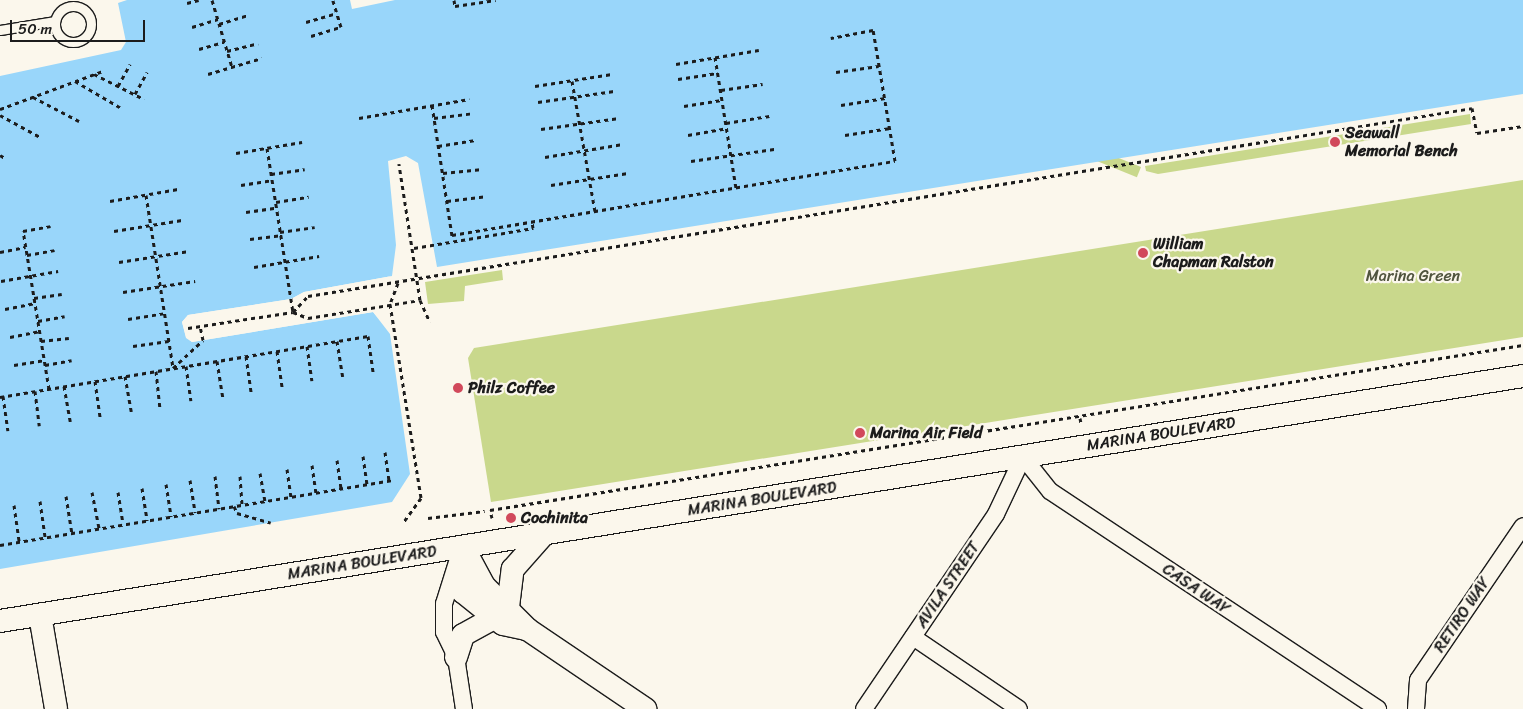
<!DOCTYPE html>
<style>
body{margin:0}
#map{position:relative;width:1523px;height:709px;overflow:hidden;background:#fbf7ec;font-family:Sriracha,sans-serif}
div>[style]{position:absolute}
.green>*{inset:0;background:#c9d88c;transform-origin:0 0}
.water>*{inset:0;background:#99d6fa}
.pier>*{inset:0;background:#fbf7ec}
.path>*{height:3px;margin-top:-1.5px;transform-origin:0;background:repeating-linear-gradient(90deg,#1c1c1c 0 4px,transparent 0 8px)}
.roads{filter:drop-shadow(1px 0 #1c1c1c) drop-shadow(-1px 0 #1c1c1c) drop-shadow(0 1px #1c1c1c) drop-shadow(0 -1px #1c1c1c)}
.lane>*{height:9px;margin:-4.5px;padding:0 4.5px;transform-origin:4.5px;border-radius:4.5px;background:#fbf7ec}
.lane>.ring{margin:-4.5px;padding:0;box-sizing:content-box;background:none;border:9px solid #fbf7ec;border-radius:50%}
.street>*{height:16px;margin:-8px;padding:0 8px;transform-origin:8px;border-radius:8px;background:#fbf7ec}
.secondary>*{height:22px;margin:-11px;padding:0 11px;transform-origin:11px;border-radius:11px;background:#fbf7ec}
.dots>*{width:14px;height:14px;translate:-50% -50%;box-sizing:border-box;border:2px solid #fbf7ec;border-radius:50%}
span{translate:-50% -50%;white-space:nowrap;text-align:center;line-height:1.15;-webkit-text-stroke:4.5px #fbf7ec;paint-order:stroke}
.poi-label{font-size:16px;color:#1c1c1c;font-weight:700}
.left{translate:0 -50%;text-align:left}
.park-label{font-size:16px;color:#50543e}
.street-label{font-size:16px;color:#1c1c1c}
.scale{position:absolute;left:10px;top:20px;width:135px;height:22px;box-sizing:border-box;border:2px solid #1c1c1c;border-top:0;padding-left:6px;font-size:15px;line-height:18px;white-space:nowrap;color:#1c1c1c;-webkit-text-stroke:4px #fbf7ec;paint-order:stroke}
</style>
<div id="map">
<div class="green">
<div style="clip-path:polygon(1470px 114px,1471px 124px,1158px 174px,1146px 171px,1145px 166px)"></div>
<div style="left:1141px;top:167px;width:11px;height:641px;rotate:112deg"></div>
<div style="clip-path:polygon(1523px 180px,1523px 337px,491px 502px,468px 358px,474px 348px)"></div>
<div style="clip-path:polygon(502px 270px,503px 280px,465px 286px,464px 301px,428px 304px,425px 282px)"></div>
</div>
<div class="water">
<div style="clip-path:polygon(127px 0,1523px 0,1523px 94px,437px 267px,418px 163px,406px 156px,388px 161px,396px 245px,392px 276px,304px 292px,291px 299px,188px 315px,182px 322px,186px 337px,192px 342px,373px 312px,390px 334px,410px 474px,392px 502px,0 569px,0 76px,121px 50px,126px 42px,118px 3px)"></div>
</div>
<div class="pier">
<div style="clip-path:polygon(350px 0,395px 0,352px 9px)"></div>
<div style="clip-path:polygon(392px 276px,367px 284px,305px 295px,292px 302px,189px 317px,185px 323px,193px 339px,373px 310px,379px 319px,373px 312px,192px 342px,186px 338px,182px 322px,188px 315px,291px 299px,304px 292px)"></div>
</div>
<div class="path">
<div style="left:212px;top:0;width:70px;rotate:73.4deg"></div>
<div style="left:454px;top:0;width:6px;rotate:81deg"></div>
<div style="left:455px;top:6px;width:41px;rotate:-8.3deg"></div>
<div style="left:187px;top:3px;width:12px;rotate:-14deg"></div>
<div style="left:306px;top:22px;width:32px;rotate:-16deg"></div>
<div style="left:219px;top:24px;width:31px;rotate:-17deg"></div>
<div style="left:192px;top:27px;width:27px;rotate:-17deg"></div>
<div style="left:311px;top:36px;width:31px;rotate:-17deg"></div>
<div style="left:341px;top:27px;width:28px;rotate:-107deg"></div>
<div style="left:199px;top:49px;width:26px;rotate:-16deg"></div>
<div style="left:227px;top:51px;width:32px;rotate:-14deg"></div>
<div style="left:715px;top:57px;width:133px;rotate:80.9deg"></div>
<div style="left:676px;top:64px;width:84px;rotate:-9.6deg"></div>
<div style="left:836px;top:72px;width:43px;rotate:-7.9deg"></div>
<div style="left:94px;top:74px;width:56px;rotate:26.6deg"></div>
<div style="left:208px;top:74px;width:56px;rotate:-16.5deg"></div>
<div style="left:678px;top:79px;width:40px;rotate:-8.5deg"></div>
<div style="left:75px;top:81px;width:53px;rotate:30.4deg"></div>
<div style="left:572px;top:81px;width:132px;rotate:80deg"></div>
<div style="left:118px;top:86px;width:25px;rotate:-61deg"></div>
<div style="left:535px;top:86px;width:78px;rotate:-8.9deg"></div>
<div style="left:721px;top:90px;width:42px;rotate:-8.1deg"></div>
<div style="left:135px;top:94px;width:25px;rotate:-61deg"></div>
<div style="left:33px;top:97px;width:52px;rotate:27.6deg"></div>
<div style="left:538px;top:102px;width:77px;rotate:-8.2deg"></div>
<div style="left:432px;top:105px;width:132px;rotate:81.3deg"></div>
<div style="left:452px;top:235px;width:449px;rotate:-9.5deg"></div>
<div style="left:895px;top:161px;width:133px;rotate:-99.5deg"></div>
<div style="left:873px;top:30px;width:43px;rotate:169.2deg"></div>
<div style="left:841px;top:105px;width:45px;rotate:-9deg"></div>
<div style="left:684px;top:106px;width:38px;rotate:-9deg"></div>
<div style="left:0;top:109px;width:110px;rotate:-20.3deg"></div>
<div style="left:0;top:115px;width:46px;rotate:28.8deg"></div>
<div style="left:359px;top:118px;width:112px;rotate:-9.8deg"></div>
<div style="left:434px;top:118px;width:38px;rotate:-7deg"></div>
<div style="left:726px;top:123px;width:44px;rotate:-9.2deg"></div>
<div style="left:541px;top:129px;width:79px;rotate:-8deg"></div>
<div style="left:688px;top:135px;width:39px;rotate:-10deg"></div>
<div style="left:845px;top:135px;width:46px;rotate:-8.8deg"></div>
<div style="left:438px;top:146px;width:38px;rotate:-9deg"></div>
<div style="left:267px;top:148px;width:166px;rotate:81deg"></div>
<div style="left:236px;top:153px;width:67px;rotate:-9.5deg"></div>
<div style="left:0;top:155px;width:6px;rotate:31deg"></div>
<div style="left:545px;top:157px;width:79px;rotate:-9.5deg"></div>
<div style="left:691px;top:161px;width:84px;rotate:-8.2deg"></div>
<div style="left:443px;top:173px;width:40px;rotate:-5.7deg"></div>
<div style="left:271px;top:174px;width:34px;rotate:-8deg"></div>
<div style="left:241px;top:185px;width:31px;rotate:-9deg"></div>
<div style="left:551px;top:185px;width:78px;rotate:-8.9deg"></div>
<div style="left:146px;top:195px;width:175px;rotate:81.1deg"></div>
<div style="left:110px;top:201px;width:69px;rotate:-10deg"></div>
<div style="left:447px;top:201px;width:39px;rotate:-7deg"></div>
<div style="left:276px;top:202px;width:33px;rotate:-9deg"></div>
<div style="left:246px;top:212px;width:30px;rotate:-8deg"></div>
<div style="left:114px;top:231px;width:69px;rotate:-9.2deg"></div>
<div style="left:280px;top:232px;width:35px;rotate:-8deg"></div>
<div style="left:250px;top:239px;width:31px;rotate:-7deg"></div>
<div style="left:414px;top:248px;width:121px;rotate:-9.5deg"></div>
<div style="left:533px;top:228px;width:6px;rotate:-99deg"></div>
<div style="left:0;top:252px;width:26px;rotate:-11deg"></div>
<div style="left:27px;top:255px;width:28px;rotate:-10deg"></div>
<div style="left:119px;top:262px;width:71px;rotate:-8.9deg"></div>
<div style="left:254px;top:267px;width:66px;rotate:-9.6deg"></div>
<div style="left:1px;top:281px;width:58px;rotate:-10deg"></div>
<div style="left:398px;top:283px;width:22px;rotate:111deg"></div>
<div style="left:390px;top:304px;width:196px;rotate:80.9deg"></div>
<div style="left:421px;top:498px;width:31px;rotate:126deg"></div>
<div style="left:123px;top:292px;width:73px;rotate:-8.7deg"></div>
<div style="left:34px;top:298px;width:28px;rotate:-8deg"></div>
<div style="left:420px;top:300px;width:24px;rotate:66deg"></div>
<div style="left:5px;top:309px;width:31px;rotate:-11deg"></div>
<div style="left:293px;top:312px;width:22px;rotate:-47deg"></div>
<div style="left:308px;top:296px;width:1179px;rotate:-9.17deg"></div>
<div style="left:1472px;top:108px;width:25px;rotate:79deg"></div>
<div style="left:1477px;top:133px;width:47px;rotate:-8.7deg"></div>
<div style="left:128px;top:319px;width:36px;rotate:-9deg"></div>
<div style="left:38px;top:321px;width:27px;rotate:-10deg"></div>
<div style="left:188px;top:328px;width:106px;rotate:-8.7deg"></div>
<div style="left:293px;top:312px;width:16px;rotate:22deg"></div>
<div style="left:308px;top:318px;width:113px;rotate:-9.1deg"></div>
<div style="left:420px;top:300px;width:138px;rotate:-98.8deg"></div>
<div style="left:10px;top:337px;width:31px;rotate:-11deg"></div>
<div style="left:41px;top:341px;width:28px;rotate:-6deg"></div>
<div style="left:337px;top:341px;width:36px;rotate:81deg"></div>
<div style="left:133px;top:346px;width:36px;rotate:-8deg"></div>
<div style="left:307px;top:346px;width:35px;rotate:82deg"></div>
<div style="left:277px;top:351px;width:36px;rotate:82deg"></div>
<div style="left:246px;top:356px;width:36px;rotate:82deg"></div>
<div style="left:217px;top:361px;width:37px;rotate:81deg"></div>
<div style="left:14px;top:365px;width:30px;rotate:-9deg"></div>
<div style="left:45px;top:365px;width:27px;rotate:-10deg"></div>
<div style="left:186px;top:366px;width:35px;rotate:82deg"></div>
<div style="left:173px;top:368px;width:41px;rotate:-43deg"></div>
<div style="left:203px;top:340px;width:14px;rotate:-102deg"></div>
<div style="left:156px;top:371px;width:36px;rotate:84deg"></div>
<div style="left:125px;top:376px;width:36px;rotate:80deg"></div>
<div style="left:95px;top:381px;width:36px;rotate:82deg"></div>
<div style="left:64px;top:386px;width:36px;rotate:80deg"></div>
<div style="left:49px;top:389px;width:160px;rotate:-99.3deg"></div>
<div style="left:23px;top:231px;width:28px;rotate:-10deg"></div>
<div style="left:35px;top:391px;width:35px;rotate:83deg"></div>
<div style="left:3px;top:396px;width:35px;rotate:82deg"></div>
<div style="left:0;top:397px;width:373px;rotate:-9.4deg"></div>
<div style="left:368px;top:336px;width:36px;rotate:82deg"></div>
<div style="left:1080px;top:418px;width:5px;rotate:79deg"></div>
<div style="left:385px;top:452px;width:29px;rotate:82deg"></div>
<div style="left:363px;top:456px;width:28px;rotate:82deg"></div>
<div style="left:337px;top:460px;width:29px;rotate:82deg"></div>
<div style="left:312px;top:465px;width:28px;rotate:82deg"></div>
<div style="left:287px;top:469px;width:28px;rotate:82deg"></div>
<div style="left:260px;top:473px;width:28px;rotate:80deg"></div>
<div style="left:215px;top:476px;width:33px;rotate:83deg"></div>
<div style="left:240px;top:476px;width:29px;rotate:86deg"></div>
<div style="left:190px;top:480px;width:33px;rotate:81deg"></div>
<div style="left:166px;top:484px;width:33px;rotate:81deg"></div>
<div style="left:142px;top:488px;width:33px;rotate:81deg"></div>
<div style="left:92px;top:492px;width:38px;rotate:79deg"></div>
<div style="left:118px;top:492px;width:32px;rotate:81deg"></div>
<div style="left:66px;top:496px;width:37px;rotate:81deg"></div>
<div style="left:40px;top:501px;width:36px;rotate:82deg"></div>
<div style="left:14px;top:505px;width:36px;rotate:82deg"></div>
<div style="left:234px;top:506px;width:8px;rotate:67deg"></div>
<div style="left:237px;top:513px;width:35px;rotate:16deg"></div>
<div style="left:428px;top:518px;width:57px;rotate:-7deg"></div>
<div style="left:492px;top:518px;width:8px;rotate:-104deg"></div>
<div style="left:490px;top:510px;width:1046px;rotate:-9.08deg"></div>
<div style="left:0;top:545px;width:398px;rotate:-9.4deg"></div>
</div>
<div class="roads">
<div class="lane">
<div class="ring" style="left:55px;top:6px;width:27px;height:27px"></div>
<div style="left:0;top:30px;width:56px;rotate:-9.3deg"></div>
</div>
<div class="street">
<div style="left:1023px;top:457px;width:43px;rotate:51.5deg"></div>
<div style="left:1050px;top:491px;width:394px;rotate:33.6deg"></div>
<div style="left:459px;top:556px;width:50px;rotate:107.4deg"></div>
<div style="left:444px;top:604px;width:28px;rotate:90deg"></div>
<div style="left:444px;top:632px;width:28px;rotate:64deg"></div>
<div style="left:456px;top:657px;width:53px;rotate:81.3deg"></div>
<div style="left:913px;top:637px;width:128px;rotate:34.2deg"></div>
<div style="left:864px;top:709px;width:235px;rotate:-55.9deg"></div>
<div style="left:996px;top:514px;width:63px;rotate:-64.7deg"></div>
<div style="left:1416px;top:709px;width:29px;rotate:-86deg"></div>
<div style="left:1418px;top:680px;width:186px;rotate:-55.7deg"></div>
</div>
<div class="secondary">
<div style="left:463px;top:547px;width:44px;rotate:61.7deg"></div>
<div style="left:484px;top:586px;width:61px;rotate:45deg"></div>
<div style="left:527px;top:629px;width:143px;rotate:34.1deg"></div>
<div style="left:463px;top:547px;width:45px;rotate:90deg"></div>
<div style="left:463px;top:592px;width:51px;rotate:38.7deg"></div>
<div style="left:503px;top:624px;width:25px;rotate:12deg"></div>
<div style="left:508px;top:607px;width:38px;rotate:-83deg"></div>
<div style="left:513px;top:569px;width:47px;rotate:-48.5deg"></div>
<div style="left:40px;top:615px;width:95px;rotate:80.3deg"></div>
<div style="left:0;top:621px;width:1543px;rotate:-9.14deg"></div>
<div style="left:456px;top:657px;width:23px;rotate:-72deg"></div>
<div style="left:463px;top:635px;width:35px;rotate:-29deg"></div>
</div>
</div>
<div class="dots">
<div style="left:1335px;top:142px;background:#d1495b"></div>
<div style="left:1143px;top:253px;background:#d1495b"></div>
<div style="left:458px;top:388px;background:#d1495b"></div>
<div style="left:860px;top:433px;background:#d1495b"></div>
<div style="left:511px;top:518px;background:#d1495b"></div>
</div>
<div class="poi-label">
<span class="left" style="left:1345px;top:142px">Seawall<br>Memorial Bench</span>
<span class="left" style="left:1153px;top:253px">William<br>Chapman Ralston</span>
<span class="left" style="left:468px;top:388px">Philz Coffee</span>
<span class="left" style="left:870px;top:433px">Marina Air Field</span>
<span class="left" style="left:521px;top:518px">Cochinita</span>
</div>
<div class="park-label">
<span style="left:1413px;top:276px">Marina Green</span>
</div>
<div class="street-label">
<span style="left:1161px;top:434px;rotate:-9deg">MARINA BOULEVARD</span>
<span style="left:762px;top:499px;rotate:-9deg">MARINA BOULEVARD</span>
<span style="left:362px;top:563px;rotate:-9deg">MARINA BOULEVARD</span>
<span style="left:948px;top:585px;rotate:-56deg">AVILA STREET</span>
<span style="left:1196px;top:589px;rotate:34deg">CASA WAY</span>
<span style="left:1462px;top:615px;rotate:-56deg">RETIRO WAY</span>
</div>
<div class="scale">50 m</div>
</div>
